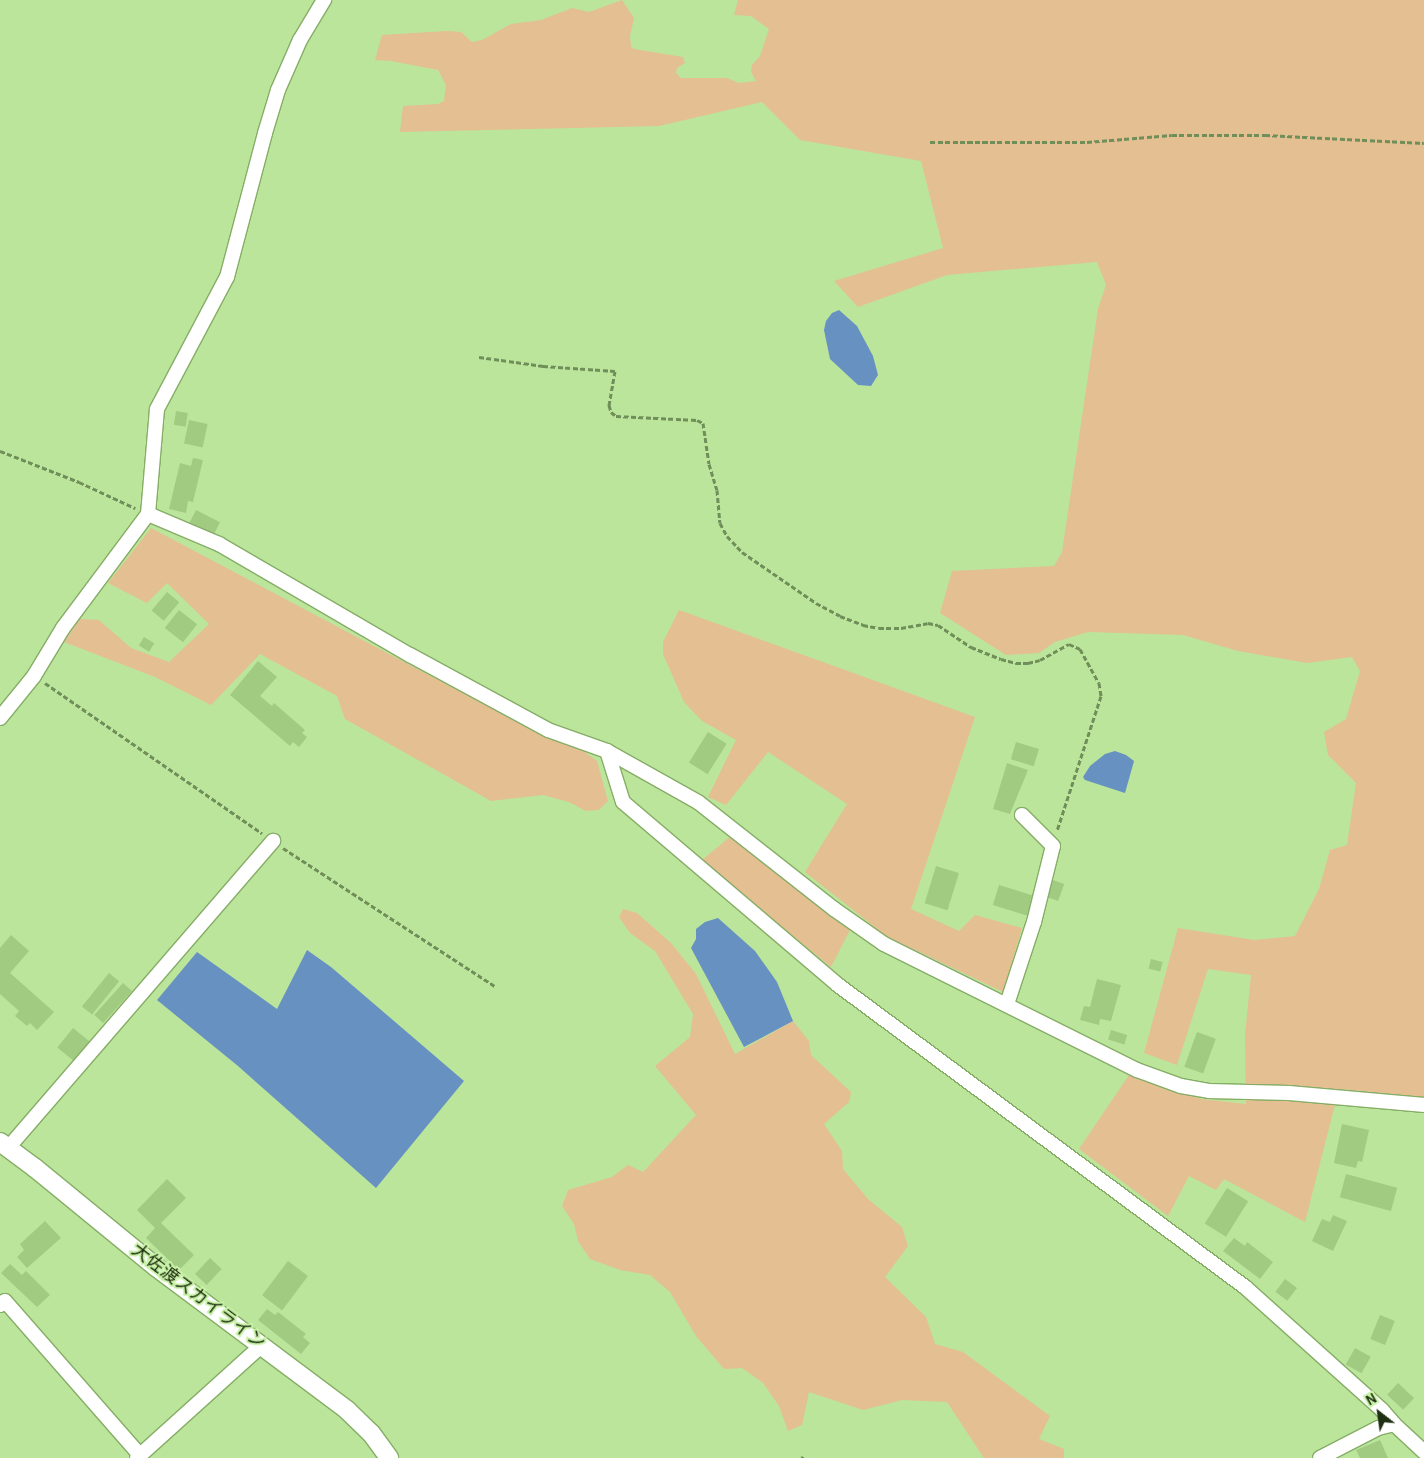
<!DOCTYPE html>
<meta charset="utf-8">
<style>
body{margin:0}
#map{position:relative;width:1424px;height:1458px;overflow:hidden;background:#bbe59b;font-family:"Alegreya Sans","Noto Sans JP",sans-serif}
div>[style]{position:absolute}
.green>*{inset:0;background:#e4bf91}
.water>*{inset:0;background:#6791c1}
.building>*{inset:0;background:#a2cb82;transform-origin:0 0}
.path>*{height:3px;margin-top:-1.5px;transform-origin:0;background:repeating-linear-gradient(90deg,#708e59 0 5px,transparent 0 7.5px)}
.roads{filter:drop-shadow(1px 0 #86ad66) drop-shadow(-1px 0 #86ad66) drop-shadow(0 1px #86ad66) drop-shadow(0 -1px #86ad66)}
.minor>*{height:14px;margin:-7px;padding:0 7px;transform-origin:7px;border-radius:7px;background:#fff}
.tertiary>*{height:18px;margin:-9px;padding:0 9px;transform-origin:9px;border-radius:9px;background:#fff}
span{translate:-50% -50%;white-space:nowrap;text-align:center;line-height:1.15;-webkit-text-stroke:4px #c8f2a7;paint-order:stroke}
.street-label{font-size:18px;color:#1f2f11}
.north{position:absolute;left:1354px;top:1388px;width:50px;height:50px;-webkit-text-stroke:4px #c8f2a7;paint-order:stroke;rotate:330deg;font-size:14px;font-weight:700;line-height:20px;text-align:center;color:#1f2f11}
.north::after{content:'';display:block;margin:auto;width:18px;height:22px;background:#1f2f11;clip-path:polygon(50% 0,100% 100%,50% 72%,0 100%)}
</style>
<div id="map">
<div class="green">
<div style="clip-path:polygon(622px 0,634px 18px,630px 36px,631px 47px,634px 49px,683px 57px,685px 63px,677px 68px,676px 73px,681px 78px,727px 78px,739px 83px,756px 81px,751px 72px,752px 65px,760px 56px,769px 29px,751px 16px,734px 15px,738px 0,1424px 0,1424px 1097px,1339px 1089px,1305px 1222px,1224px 1179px,1216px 1190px,1189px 1176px,1168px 1216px,1079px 1149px,1129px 1075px,1202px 1099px,1246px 1104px,1245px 1035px,1251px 975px,1208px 969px,1177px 1065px,1144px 1053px,1178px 928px,1254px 940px,1295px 936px,1319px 889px,1330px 850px,1347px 845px,1356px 783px,1328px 755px,1324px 732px,1346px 719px,1360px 671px,1352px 657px,1307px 663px,1238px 651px,1183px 635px,1088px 632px,1055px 642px,1039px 653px,1006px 655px,940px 613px,952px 571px,1054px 566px,1062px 552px,1098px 309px,1106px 285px,1097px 262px,947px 275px,858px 307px,834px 281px,943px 248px,921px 161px,800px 140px,762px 102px,659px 126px,400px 132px,403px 106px,438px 104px,444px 101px,446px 85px,438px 70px,391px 61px,375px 60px,382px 35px,447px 31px,461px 32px,472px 42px,482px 40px,511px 24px,541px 20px,572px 8px,589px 12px)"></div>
<div style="clip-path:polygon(151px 528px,508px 717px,582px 750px,597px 761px,608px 801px,599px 810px,586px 811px,569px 802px,543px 795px,491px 801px,345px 719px,337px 696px,260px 654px,211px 705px,155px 677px,64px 642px,80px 619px,99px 620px,131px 648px,169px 662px,209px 624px,167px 583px,147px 603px,108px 583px)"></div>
<div style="clip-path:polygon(679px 610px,975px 717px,911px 909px,959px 931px,975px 915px,1022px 928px,1003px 992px,886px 936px,805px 872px,847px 804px,768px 752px,726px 805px,708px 797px,736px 740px,702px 721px,684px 702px,663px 654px,663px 642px)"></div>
<div style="clip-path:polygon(731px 836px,851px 928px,831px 967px,701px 861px)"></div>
<div style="clip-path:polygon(623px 909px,637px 913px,671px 943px,696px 974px,735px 1054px,793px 1021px,809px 1041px,811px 1055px,851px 1092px,849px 1102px,824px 1124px,842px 1151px,843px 1169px,868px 1199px,902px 1227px,908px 1246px,885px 1277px,926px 1317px,935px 1344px,963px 1352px,1050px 1416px,1039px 1439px,1064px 1449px,1064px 1458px,984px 1458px,947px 1402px,902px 1400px,863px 1410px,809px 1392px,802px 1425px,788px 1431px,779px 1406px,763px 1383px,742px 1368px,724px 1369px,696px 1336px,670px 1292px,650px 1275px,620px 1270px,590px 1259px,578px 1241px,574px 1224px,562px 1206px,568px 1190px,612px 1177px,628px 1165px,643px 1172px,696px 1115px,655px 1066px,690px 1037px,693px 1014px,655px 951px,630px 933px,619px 917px)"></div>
</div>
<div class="water">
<div style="clip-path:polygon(839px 310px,857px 326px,873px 356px,878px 375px,871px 386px,858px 385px,830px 359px,824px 330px,826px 321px,832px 313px)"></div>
<div style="clip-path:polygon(1115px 751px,1126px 755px,1134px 761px,1125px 793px,1085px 780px,1083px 777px,1090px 766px,1105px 754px)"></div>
<div style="clip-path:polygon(718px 918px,755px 951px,777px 982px,793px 1021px,744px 1047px,691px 948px,696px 939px,696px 929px,705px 922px)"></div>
<div style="clip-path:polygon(307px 950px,331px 967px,464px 1081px,376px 1188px,238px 1066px,157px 1000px,197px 952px,277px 1009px)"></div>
</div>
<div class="building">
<div style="left:176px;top:411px;width:12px;height:14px;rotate:9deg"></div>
<div style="left:189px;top:420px;width:19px;height:24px;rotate:12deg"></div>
<div style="clip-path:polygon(193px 458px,203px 460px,193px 502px,188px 501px,186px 513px,169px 509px,180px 463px,191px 466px)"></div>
<div style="left:196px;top:510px;width:27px;height:15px;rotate:27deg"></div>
<div style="left:167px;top:592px;width:16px;height:24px;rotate:40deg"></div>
<div style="left:179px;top:610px;width:23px;height:23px;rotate:38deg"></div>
<div style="left:144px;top:637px;width:12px;height:10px;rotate:31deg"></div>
<div style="clip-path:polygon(258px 661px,277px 677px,260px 696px,272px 706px,274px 703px,305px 730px,302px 733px,307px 737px,299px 747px,293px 742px,290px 746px,230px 695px)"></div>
<div style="left:708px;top:732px;width:22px;height:36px;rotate:32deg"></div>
<div style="left:1016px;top:742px;width:24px;height:18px;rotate:17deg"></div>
<div style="clip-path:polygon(1007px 763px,1028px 770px,1010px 814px,993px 809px)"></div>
<div style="left:936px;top:866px;width:24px;height:39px;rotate:17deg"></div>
<div style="left:1053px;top:880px;width:12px;height:18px;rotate:20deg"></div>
<div style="left:999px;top:885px;width:39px;height:21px;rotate:17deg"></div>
<div style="clip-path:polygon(11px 935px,29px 951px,10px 973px,54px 1012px,37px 1030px,30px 1023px,27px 1026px,15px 1016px,19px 1011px,0 994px,0 948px)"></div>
<div style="left:1151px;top:959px;width:12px;height:10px;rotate:14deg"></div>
<div style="left:109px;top:973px;width:13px;height:43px;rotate:39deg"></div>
<div style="clip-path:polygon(1097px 979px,1121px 985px,1111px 1021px,1100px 1019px,1099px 1025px,1080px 1020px,1084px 1006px,1090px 1007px)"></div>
<div style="left:123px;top:983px;width:12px;height:43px;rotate:42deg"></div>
<div style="left:73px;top:1028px;width:21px;height:25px;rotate:39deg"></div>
<div style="left:1111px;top:1030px;width:17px;height:10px;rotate:17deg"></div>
<div style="left:1197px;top:1032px;width:20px;height:37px;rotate:20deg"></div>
<div style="clip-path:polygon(1342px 1124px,1369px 1130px,1362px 1162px,1358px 1161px,1356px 1168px,1334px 1163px)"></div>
<div style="left:1346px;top:1174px;width:53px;height:24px;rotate:15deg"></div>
<div style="clip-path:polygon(167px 1179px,186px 1198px,161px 1223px,194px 1255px,179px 1270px,146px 1238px,155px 1228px,137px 1210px)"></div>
<div style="left:1227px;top:1188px;width:25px;height:42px;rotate:32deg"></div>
<div style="clip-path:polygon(1333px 1215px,1347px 1221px,1333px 1251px,1312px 1241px,1322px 1219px,1330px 1222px)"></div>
<div style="clip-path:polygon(45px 1221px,61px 1238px,27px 1268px,17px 1257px,24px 1250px,20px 1244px)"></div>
<div style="clip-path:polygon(1234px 1238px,1245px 1246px,1247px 1242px,1273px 1262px,1260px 1279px,1223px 1251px)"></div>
<div style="left:210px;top:1258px;width:16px;height:22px;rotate:43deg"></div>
<div style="left:288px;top:1261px;width:25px;height:43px;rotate:37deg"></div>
<div style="clip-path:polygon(10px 1264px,22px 1275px,26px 1271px,50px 1295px,37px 1307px,1px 1273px)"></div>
<div style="left:1285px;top:1279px;width:15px;height:16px;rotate:37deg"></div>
<div style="clip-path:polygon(267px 1309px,275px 1315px,278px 1312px,306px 1334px,303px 1337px,310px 1343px,301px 1354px,258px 1320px)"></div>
<div style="left:1380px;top:1315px;width:16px;height:26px;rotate:22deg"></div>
<div style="left:1355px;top:1348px;width:18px;height:19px;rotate:29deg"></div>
<div style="left:1398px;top:1383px;width:22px;height:16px;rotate:43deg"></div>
<div style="clip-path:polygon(1380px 1440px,1388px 1458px,1360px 1458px,1356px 1450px)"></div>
</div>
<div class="path">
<div style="left:930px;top:142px;width:157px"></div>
<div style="left:1087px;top:142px;width:85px;rotate:-4.7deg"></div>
<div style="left:1172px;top:135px;width:93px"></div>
<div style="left:1265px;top:135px;width:159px;rotate:2.9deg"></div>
<div style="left:479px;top:357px;width:65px;rotate:8deg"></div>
<div style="left:543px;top:366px;width:72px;rotate:4deg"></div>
<div style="left:615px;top:371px;width:35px;rotate:100deg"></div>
<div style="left:609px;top:405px;width:7px;rotate:74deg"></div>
<div style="left:611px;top:412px;width:6px;rotate:39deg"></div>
<div style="left:616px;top:416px;width:81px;rotate:2.8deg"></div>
<div style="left:697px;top:420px;width:7px;rotate:27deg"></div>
<div style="left:703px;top:423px;width:41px;rotate:81.7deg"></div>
<div style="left:709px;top:464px;width:27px;rotate:73deg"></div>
<div style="left:717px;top:490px;width:33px;rotate:85deg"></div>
<div style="left:720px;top:523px;width:15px;rotate:62deg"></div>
<div style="left:727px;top:536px;width:22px;rotate:47deg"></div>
<div style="left:742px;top:552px;width:90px;rotate:34.6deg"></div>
<div style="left:816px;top:603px;width:27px;rotate:28deg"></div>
<div style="left:840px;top:616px;width:25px;rotate:21deg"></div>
<div style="left:863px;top:625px;width:16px;rotate:11deg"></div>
<div style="left:879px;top:628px;width:22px"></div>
<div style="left:901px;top:628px;width:27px;rotate:-10deg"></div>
<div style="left:928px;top:623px;width:10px;rotate:11deg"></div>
<div style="left:938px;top:625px;width:40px;rotate:34deg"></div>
<div style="left:971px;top:647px;width:32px;rotate:22deg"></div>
<div style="left:1001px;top:659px;width:16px;rotate:15deg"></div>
<div style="left:1016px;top:663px;width:12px"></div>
<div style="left:1028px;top:663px;width:12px;rotate:-14deg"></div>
<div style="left:1040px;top:660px;width:33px;rotate:-29deg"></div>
<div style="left:1069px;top:644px;width:12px;rotate:24deg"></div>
<div style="left:1080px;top:649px;width:39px;rotate:61deg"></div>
<div style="left:1099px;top:683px;width:13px;rotate:81deg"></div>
<div style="left:1101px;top:696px;width:142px;rotate:108.1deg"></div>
<div style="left:0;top:451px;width:85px;rotate:21.4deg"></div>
<div style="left:79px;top:482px;width:62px;rotate:24.9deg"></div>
<div style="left:45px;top:683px;width:264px;rotate:34.7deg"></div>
<div style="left:283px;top:848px;width:254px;rotate:33.1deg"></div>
<div style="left:802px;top:1458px;width:2px;rotate:-63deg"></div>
</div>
<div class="roads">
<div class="minor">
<div style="left:148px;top:514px;width:77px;rotate:22.9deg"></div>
<div style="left:219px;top:544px;width:221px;rotate:30.2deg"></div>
<div style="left:410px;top:655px;width:157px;rotate:28.5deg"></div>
<div style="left:548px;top:730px;width:63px;rotate:19.6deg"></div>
<div style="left:607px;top:751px;width:104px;rotate:29.3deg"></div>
<div style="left:698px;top:802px;width:173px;rotate:38.2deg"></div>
<div style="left:834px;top:909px;width:61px;rotate:35deg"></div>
<div style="left:884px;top:944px;width:283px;rotate:26.5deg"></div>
<div style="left:1137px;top:1070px;width:47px;rotate:20deg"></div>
<div style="left:1181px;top:1086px;width:28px;rotate:10deg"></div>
<div style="left:1209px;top:1091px;width:80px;rotate:1.4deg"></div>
<div style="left:1289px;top:1093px;width:136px;rotate:5.1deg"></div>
<div style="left:0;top:718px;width:54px;rotate:-51deg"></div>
<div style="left:34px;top:676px;width:56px;rotate:-58.9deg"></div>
<div style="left:63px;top:628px;width:142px;rotate:-53.3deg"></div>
<div style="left:148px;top:514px;width:105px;rotate:-85.1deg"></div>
<div style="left:157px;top:409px;width:149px;rotate:-62.1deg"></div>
<div style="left:227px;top:277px;width:149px;rotate:-75.2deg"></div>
<div style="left:265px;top:133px;width:45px;rotate:-73.2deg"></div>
<div style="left:278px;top:90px;width:55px;rotate:-66.3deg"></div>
<div style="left:300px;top:40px;width:47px;rotate:-59deg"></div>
<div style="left:607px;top:751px;width:53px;rotate:72.6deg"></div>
<div style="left:623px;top:802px;width:282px;rotate:40.4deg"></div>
<div style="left:838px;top:985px;width:507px;rotate:36.58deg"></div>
<div style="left:1245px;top:1287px;width:184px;rotate:41.9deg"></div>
<div style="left:1382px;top:1410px;width:18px;rotate:49deg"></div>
<div style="left:1394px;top:1424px;width:41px;rotate:43deg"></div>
<div style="left:1007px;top:1004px;width:86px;rotate:-71.8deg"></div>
<div style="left:1034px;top:922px;width:78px;rotate:-76deg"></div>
<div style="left:1053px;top:846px;width:44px;rotate:-135deg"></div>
<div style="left:8px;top:1148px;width:406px;rotate:-49.2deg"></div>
<div style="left:0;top:1305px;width:6px;rotate:-39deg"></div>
<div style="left:5px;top:1301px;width:205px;rotate:48.8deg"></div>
<div style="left:137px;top:1458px;width:169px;rotate:-42.1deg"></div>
<div style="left:1320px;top:1458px;width:65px;rotate:-27.3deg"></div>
<div style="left:1378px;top:1428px;width:16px;rotate:-14deg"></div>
</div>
<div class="tertiary">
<div style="left:0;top:1142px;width:44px;rotate:36.6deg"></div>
<div style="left:35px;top:1168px;width:156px;rotate:39.3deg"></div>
<div style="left:156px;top:1267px;width:239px;rotate:36.8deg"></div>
<div style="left:347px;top:1410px;width:33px;rotate:44deg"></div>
<div style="left:371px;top:1433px;width:31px;rotate:54deg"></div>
</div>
</div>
<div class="street-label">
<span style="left:198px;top:1297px;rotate:37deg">大佐渡スカイライン</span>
</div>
<div class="north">N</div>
</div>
